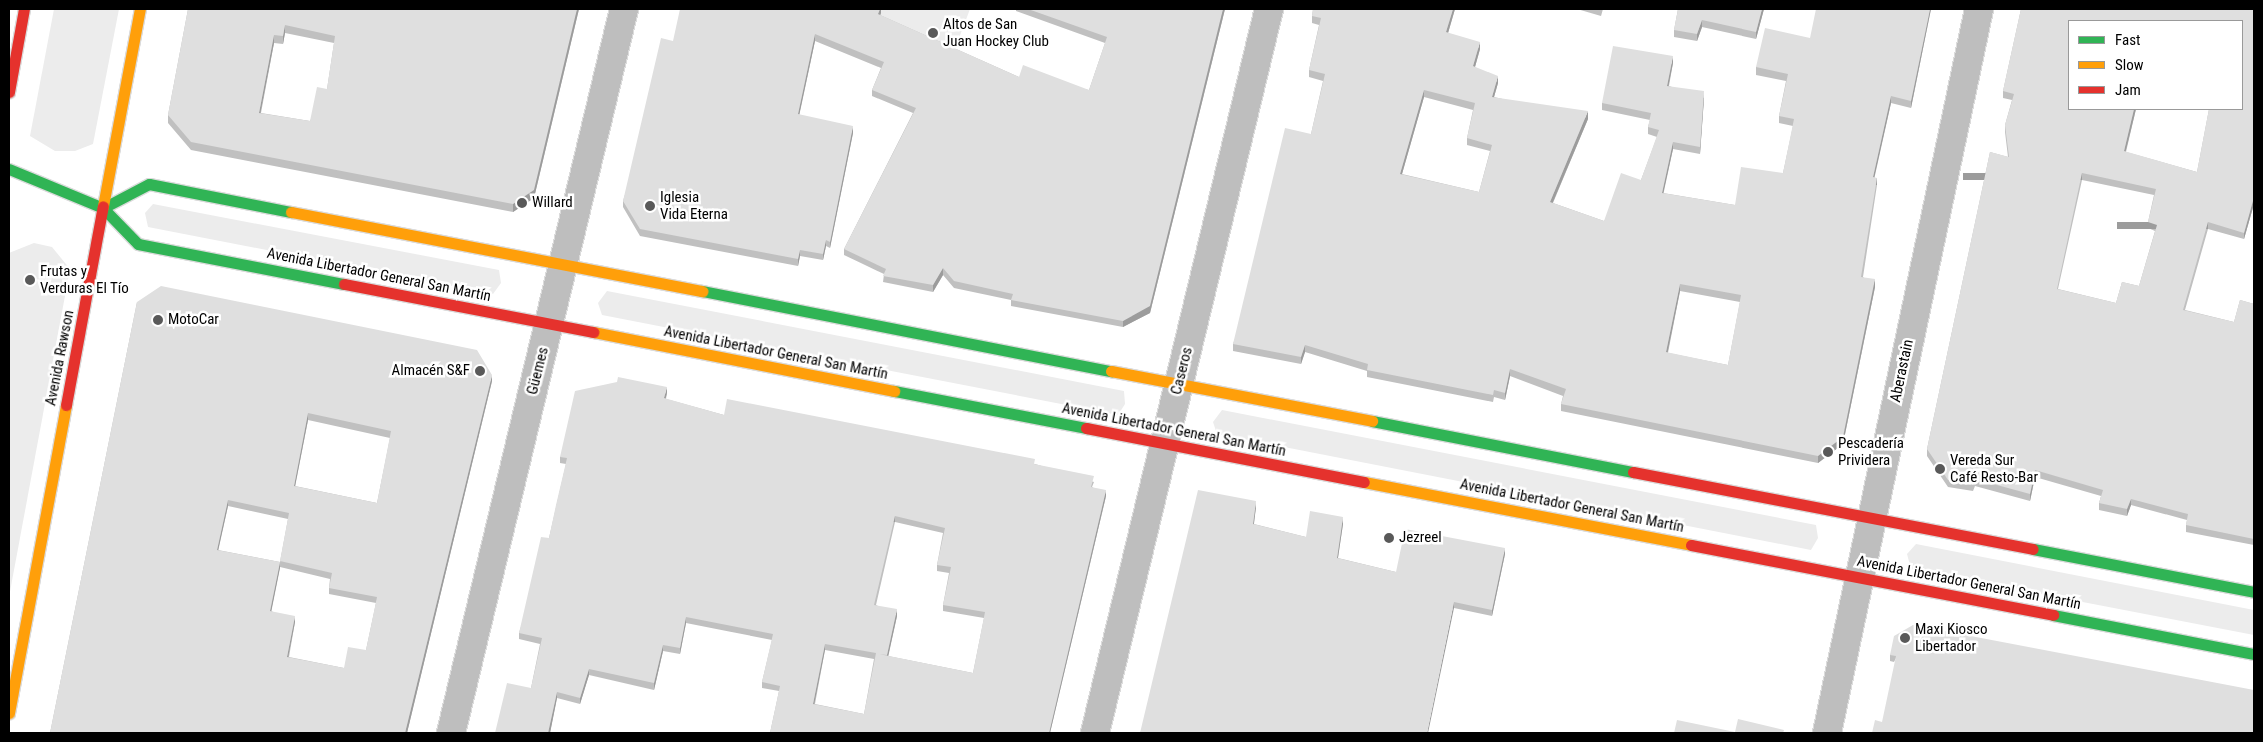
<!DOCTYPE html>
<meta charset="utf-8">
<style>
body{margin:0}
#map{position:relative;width:2263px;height:742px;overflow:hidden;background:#fff;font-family:"Roboto Condensed",sans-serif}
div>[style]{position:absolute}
.green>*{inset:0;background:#ececec}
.roads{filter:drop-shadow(1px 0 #dbdbdb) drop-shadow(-1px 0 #dbdbdb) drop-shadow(0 1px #dbdbdb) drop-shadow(0 -1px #dbdbdb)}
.street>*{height:28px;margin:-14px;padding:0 14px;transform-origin:14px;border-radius:14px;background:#bebebe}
.fast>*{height:11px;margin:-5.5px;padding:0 5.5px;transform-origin:5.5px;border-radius:5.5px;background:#30b455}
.slow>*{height:11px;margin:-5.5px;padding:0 5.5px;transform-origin:5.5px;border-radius:5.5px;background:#ff9f0a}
.jam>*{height:11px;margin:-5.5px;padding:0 5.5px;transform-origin:5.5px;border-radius:5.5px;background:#e5322d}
.wall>*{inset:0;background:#c0c0c0}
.shaded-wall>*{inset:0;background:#9c9c9c;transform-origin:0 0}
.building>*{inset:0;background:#dfdfdf}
.dots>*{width:14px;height:14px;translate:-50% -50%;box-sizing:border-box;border:2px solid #fff;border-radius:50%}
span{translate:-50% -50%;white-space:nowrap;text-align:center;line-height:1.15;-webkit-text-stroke:5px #fff;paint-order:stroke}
.poi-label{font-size:15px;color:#000}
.left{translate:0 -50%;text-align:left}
.right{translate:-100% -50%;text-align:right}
.street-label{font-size:15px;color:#000}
.frame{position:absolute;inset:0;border:10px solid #000;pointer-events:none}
.legend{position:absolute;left:2068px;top:20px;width:175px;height:90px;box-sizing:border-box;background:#fff;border:1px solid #999;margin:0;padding:6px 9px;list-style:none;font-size:15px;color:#000}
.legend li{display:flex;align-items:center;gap:10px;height:25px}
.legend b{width:25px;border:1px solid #999}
</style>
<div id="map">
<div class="green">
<div style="clip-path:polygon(54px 9px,119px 9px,93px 144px,75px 151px,55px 151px,30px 136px)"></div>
<div style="clip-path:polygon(840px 9px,970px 9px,953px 54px)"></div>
<div style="clip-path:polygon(153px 204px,499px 270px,501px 283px,493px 294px,148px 227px,145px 213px)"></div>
<div style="clip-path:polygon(34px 243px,52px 247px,70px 269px,9px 597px,9px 253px)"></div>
<div style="clip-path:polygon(607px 291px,1124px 391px,1125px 404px,1118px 415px,602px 315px,598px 303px)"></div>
<div style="clip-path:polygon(1222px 410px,1816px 525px,1818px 538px,1811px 550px,1217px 434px,1213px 422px)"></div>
<div style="clip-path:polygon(1916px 544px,2254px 610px,2254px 635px,1911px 569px,1907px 554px)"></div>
</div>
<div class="roads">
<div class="street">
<div style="left:451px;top:733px;width:744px;rotate:-76.56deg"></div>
<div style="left:1095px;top:733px;width:745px;rotate:-76.49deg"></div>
<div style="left:1827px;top:733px;width:740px;rotate:-78.14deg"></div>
</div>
<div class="fast">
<div style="left:9px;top:169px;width:102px;rotate:22.5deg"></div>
<div style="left:103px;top:208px;width:50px;rotate:45.8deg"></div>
<div style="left:138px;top:244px;width:210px;rotate:11deg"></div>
<div style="left:103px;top:208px;width:52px;rotate:-27.6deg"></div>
<div style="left:149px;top:184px;width:145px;rotate:11.2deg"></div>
<div style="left:702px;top:291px;width:417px;rotate:11.1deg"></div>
<div style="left:894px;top:391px;width:196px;rotate:10.9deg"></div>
<div style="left:1372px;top:421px;width:266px;rotate:11.1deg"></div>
<div style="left:2033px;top:549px;width:225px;rotate:11deg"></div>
<div style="left:2053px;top:615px;width:205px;rotate:11deg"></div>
</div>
<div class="slow">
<div style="left:103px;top:206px;width:200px;rotate:-79.4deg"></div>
<div style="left:291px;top:212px;width:419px;rotate:10.9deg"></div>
<div style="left:593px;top:332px;width:307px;rotate:11.1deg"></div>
<div style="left:1111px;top:371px;width:266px;rotate:10.8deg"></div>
<div style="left:1364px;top:482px;width:333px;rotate:10.9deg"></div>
<div style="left:9px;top:713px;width:313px;rotate:-79.5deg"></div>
</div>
<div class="jam">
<div style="left:9px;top:92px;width:84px;rotate:-79.8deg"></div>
<div style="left:344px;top:284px;width:254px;rotate:10.9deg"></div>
<div style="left:66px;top:405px;width:202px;rotate:-79.5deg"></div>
<div style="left:1086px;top:428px;width:283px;rotate:11deg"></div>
<div style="left:1633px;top:472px;width:407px;rotate:10.9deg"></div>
<div style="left:1691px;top:545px;width:369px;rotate:10.9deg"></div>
</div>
</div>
<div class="wall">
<div style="clip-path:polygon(evenodd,188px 9px,579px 9px,534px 198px,513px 212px,191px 150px,168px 123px,168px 115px,188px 9px,285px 33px,334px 43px,327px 89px,310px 121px,261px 113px,274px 43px,283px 44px,285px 33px)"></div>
<div style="clip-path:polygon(881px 9px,881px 13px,880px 15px,1019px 77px,1089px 90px,1105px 43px,1016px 11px,1016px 9px,1225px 9px,1150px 313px,1123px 327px,1011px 306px,1011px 300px,954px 288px,943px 275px,933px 292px,883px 282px,884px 274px,844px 255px,844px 249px,913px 113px,872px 96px,872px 90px,881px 68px,815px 41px,799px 115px,853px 133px,830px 248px,826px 246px,823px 260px,800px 256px,798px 266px,640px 236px,623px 207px,623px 201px,673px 41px)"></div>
<div style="clip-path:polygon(evenodd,1313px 9px,1455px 9px,1448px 33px,1480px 49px,1475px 67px,1498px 83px,1494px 97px,1588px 119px,1553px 203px,1604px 221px,1641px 180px,1657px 137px,1648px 134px,1648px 127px,1650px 120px,1602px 110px,1602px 103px,1673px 63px,1669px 86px,1704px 98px,1700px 154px,1673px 149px,1663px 193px,1735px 205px,1783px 173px,1793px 126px,1779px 123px,1779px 116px,1786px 81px,1756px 75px,1756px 67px,1810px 38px,1931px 9px,1911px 108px,1891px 103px,1874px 177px,1877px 185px,1863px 277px,1875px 287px,1843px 444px,1818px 463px,1561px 411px,1561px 404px,1563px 396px,1510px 376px,1505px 400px,1494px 397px,1493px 402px,1367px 377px,1367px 371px,1305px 352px,1301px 364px,1233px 351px,1233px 344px,1311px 134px,1323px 81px,1309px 77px,1309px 70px,1319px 25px,1312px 23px,1312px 16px,1313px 9px,1424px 97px,1473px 110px,1467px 138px,1467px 145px,1490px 151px,1479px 192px,1402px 174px,1424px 97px,1313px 9px,1680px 291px,1740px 302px,1728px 365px,1668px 353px,1680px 291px)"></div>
<div style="clip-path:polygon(1577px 9px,1603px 9px,1601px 16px)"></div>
<div style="clip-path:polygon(1678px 9px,1764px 9px,1756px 39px,1702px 27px,1697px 41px,1674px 37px,1674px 30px)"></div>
<div style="clip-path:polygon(evenodd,2021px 9px,2254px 9px,2254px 204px,2244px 239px,2208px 229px,2185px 310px,2234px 322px,2240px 300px,2254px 304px,2254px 545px,2186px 532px,2186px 525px,2187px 520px,2131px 505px,2127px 516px,2099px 510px,2099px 503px,2101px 496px,2035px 477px,2030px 501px,1975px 486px,1973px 491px,1948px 487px,1927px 456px,1927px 449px,1990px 152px,2008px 157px,2005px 132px,2005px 125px,2012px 100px,2003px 98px,2003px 91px,2021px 9px,2069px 21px,2242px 21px,2242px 109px,2209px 109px,2197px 172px,2126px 152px,2136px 109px,2069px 109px,2069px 21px,2021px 9px,2082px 180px,2154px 195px,2148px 222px,2148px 228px,2155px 231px,2139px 286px,2122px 282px,2116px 303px,2058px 289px,2082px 180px)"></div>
<div style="clip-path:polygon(evenodd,137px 302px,492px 381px,407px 733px,50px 733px,137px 302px,308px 420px,390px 438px,377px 503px,295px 486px,308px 420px,137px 302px,228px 506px,288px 519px,280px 562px,218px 550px,228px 506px,137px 302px,280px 567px,330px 579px,329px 588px,329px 594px,376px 603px,366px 650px,344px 668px,289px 657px,295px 622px,271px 611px,280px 567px)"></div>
<div style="clip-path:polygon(evenodd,667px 393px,666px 399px,724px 415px,1035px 464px,1094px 482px,1092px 487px,1106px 496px,1050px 733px,770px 733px,779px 691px,762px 688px,762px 682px,772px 640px,686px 623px,680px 654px,663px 651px,654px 690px,589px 675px,580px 704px,557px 698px,550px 733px,495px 733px,531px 688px,540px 644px,519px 639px,519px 633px,549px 538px,566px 464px,560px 463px,560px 457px,667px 393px,895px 522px,943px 533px,937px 565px,937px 571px,949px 573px,943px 605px,943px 611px,984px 618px,973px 673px,888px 656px,897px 616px,876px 605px,895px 522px,667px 393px,825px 650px,874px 659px,864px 714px,815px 704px,825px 650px)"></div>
<div style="clip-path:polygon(1256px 507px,1254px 524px,1306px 537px,1343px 524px,1338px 558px,1396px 572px,1505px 554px,1492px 616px,1454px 608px,1140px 733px)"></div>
<div style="clip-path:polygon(1913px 625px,1894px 662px,1890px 661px,1890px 655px)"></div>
</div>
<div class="shaded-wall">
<div style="clip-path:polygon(577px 9px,579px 9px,534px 198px,513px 212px,513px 204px)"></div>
<div style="clip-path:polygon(880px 9px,881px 9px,881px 13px,878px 21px,878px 14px)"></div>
<div style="clip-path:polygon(1223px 9px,1225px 9px,1150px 313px,1123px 327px,1123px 321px)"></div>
<div style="clip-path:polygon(1453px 9px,1455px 9px,1446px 40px,1446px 32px)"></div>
<div style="clip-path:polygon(1762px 9px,1764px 9px,1756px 39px,1756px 32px)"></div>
<div style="clip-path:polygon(1930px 9px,1931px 9px,1911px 108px,1911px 101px)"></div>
<div style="clip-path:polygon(1702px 20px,1702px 27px,1697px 41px,1697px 34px)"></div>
<div style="clip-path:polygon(285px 25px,285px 33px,283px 44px,283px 36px)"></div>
<div style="clip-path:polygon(815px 34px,815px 41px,798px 121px,798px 114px)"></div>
<div style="clip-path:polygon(274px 35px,274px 43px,259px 120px,259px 113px)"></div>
<div style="clip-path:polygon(1480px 42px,1480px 49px,1473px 74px,1473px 66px)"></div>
<div style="clip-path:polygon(1673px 56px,1673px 63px,1667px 93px,1667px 86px)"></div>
<div style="clip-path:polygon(1498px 76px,1498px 83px,1492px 104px,1492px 97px)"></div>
<div style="clip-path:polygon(1424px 90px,1424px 97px,1400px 181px,1400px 174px)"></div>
<div style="clip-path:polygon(1704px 91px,1704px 98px,1700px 154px,1700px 147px)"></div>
<div style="clip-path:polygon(1891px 96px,1891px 103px,1873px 184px,1873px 177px)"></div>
<div style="clip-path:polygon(2134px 109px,2136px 109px,2124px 158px,2124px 151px)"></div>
<div style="clip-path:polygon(1588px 111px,1588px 119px,1550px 209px,1550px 202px)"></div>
<div style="clip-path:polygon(853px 126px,853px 133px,830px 248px,830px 242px)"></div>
<div style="clip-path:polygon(1673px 142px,1673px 149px,1662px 200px,1662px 193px)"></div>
<div style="left:2082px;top:173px;width:7px;height:119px;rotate:90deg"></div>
<div style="left:1877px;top:178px;width:7px;height:100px;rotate:90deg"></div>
<div style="clip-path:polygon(2254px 197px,2254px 204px,2244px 239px,2244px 233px)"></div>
<div style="left:2208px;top:222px;width:7px;height:91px;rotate:90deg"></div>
<div style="clip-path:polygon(826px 240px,826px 246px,823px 260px,823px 254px)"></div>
<div style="clip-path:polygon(800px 250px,800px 256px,798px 266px,798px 259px)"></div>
<div style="clip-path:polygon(943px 268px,943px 275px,933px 292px,933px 285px)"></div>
<div style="clip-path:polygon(1875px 279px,1875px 287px,1843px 444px,1818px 463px,1818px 456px)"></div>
<div style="clip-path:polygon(1680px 284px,1680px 291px,1666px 360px,1666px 352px)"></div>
<div style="clip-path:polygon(1305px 345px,1305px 352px,1301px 364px,1301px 357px)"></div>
<div style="clip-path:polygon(1510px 369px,1510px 376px,1505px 400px,1505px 393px)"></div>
<div style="clip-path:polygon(492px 375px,492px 381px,407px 733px,405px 733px)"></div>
<div style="clip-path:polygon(667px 387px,667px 393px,664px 404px,664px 398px)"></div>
<div style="clip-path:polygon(308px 413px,308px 420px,294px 492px,294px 486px)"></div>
<div style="clip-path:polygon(2035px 470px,2035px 477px,2030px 501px,2030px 494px)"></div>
<div style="clip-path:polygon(1106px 490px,1106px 496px,1050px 733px,1049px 733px)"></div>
<div style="clip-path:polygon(2131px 499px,2131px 505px,2127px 516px,2127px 509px)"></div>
<div style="clip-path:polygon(228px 500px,228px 506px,217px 556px,217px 550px)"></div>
<div style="clip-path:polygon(1256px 501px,1256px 507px,1253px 530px,1253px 524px)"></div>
<div style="left:895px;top:516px;width:6px;height:91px;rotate:90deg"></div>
<div style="clip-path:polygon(1343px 517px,1343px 524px,1337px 564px,1337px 558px)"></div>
<div style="clip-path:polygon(1505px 548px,1505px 554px,1492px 616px,1492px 610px)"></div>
<div style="clip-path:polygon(280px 562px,280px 568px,270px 618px,270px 611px)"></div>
<div style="clip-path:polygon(1454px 602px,1454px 608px,1428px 733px,1427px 733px)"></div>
<div style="clip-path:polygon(897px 609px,897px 616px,887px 662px,887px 655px)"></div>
<div style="clip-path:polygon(295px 616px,295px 622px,287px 663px,287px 657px)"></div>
<div style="clip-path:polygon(686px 617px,686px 623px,680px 654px,680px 648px)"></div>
<div style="clip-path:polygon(825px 644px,825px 650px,813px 710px,813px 704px)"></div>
<div style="clip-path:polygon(663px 645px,663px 651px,654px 690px,654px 683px)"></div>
<div style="clip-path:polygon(589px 669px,589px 675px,580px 704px,580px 698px)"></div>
<div style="clip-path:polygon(557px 692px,557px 698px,550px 733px,548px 733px)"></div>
</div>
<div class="building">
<div style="clip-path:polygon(evenodd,188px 9px,577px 9px,534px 190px,513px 204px,191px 142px,168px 115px,188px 9px,285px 25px,335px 36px,327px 89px,317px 87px,310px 121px,259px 113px,274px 35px,283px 36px,285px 25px)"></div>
<div style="clip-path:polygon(680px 9px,880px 9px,878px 14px,1019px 77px,1023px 65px,1089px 90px,1107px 37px,1028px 9px,1223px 9px,1150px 306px,1123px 321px,1011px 300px,1013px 294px,954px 281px,943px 268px,933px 285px,883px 276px,886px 269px,844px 249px,916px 108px,872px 90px,884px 62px,815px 34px,798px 114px,853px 126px,830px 242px,826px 240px,823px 254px,800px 250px,798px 259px,640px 229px,623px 201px,661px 38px,673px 41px)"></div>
<div style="clip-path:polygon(evenodd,1313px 9px,1453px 9px,1446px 32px,1480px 42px,1473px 66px,1498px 76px,1492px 97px,1588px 111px,1550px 202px,1604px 221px,1621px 173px,1641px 180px,1659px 130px,1648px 127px,1651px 113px,1602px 103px,1613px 46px,1673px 56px,1667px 86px,1704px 91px,1700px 147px,1673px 142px,1662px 193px,1735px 205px,1741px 167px,1783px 173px,1794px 119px,1779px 116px,1788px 74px,1756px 67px,1765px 28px,1810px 38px,1816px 9px,1930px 9px,1911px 101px,1891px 96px,1873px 177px,1877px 178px,1861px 277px,1875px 279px,1843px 437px,1818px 456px,1561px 404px,1566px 389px,1510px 369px,1505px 393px,1494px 390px,1493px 395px,1367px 370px,1368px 364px,1305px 345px,1301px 357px,1233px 344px,1285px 128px,1311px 134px,1325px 74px,1309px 70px,1321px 18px,1312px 16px,1313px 9px,1424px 90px,1475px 103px,1467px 138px,1492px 145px,1479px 192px,1400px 174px,1424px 90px,1313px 9px,1680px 284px,1741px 295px,1728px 365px,1666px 352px,1680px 284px)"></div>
<div style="clip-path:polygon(1678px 9px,1762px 9px,1756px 32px,1702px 20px,1697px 34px,1674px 30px)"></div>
<div style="clip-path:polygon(evenodd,2021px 9px,2254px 9px,2254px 197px,2244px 233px,2208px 222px,2183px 310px,2234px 322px,2240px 300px,2254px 304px,2254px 539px,2186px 525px,2188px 514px,2131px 499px,2127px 509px,2099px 503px,2103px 490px,2035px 470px,2030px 494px,1975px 479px,1973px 485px,1948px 480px,1927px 449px,1990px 152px,2009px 157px,2005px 125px,2014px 94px,2003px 91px,2021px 9px,2069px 21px,2242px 21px,2242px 109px,2209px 109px,2197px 172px,2124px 151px,2134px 109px,2069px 109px,2069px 21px,2021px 9px,2082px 173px,2156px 189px,2148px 222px,2157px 225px,2139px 286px,2122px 282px,2116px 303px,2057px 289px,2082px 173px)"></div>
<div style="clip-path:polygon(evenodd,161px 286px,477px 350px,492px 375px,405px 733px,50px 733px,137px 302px,161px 286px,308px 413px,391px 431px,377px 503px,294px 486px,308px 413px,161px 286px,228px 500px,289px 513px,280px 561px,332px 573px,329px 588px,377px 597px,366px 650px,348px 647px,344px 668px,287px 657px,295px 616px,270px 611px,280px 562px,217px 550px,228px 500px)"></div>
<div style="clip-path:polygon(evenodd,618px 377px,667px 387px,664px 398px,724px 415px,727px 399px,1035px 459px,1034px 464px,1094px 476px,1091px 487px,1106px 490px,1049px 733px,770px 733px,780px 686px,762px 682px,773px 634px,686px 617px,680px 648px,663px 645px,654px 683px,589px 669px,580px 698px,557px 692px,548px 733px,495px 733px,507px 683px,531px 688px,542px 638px,519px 633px,541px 537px,549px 538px,556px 505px,567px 458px,560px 457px,575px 391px,617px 382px,618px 377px,895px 516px,945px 528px,937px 565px,951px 567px,943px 605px,985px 612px,973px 673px,879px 654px,887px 655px,897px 609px,874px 605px,895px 516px,618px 377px,825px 644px,876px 653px,864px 714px,813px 704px,825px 644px)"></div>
<div style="clip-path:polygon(1198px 490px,1256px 501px,1253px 524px,1306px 537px,1310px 511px,1343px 517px,1337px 558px,1396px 572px,1405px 529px,1505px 548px,1492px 610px,1454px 602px,1427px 733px,1428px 733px,1140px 733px)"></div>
<div style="clip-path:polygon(1913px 625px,2254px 690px,2254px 733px,1872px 733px,1875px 720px,1882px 722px,1896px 656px,1890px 655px,1894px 636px)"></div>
<div style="clip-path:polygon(1738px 719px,1784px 730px,1783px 733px,1674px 733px,1677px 720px,1735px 732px)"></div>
</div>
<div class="dots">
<div style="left:933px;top:33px;background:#595959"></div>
<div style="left:522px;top:203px;background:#595959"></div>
<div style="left:650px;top:206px;background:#595959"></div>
<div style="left:30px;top:280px;background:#595959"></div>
<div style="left:158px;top:320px;background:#595959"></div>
<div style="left:480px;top:371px;background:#595959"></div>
<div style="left:1828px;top:452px;background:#595959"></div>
<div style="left:1940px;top:469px;background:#595959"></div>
<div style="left:1389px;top:538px;background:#595959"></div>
<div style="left:1905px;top:638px;background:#595959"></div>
</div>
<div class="poi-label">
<span class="left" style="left:943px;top:33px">Altos de San<br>Juan Hockey Club</span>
<span class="left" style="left:660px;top:206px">Iglesia<br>Vida Eterna</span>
<span class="left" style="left:532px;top:203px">Willard</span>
<span class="left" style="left:40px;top:280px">Frutas y<br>Verduras El Tío</span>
<span class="left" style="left:168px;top:320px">MotoCar</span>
<span class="right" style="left:470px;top:371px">Almacén S&amp;F</span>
<span class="left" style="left:1838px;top:452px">Pescadería<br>Prividera</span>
<span class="left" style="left:1950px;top:469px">Vereda Sur<br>Café Resto-Bar</span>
<span class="left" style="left:1399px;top:538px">Jezreel</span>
<span class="left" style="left:1915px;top:638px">Maxi Kiosco<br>Libertador</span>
</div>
<div class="street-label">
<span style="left:379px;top:275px;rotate:11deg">Avenida Libertador General San Martín</span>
<span style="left:776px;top:353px;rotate:11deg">Avenida Libertador General San Martín</span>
<span style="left:60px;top:358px;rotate:-79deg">Avenida Rawson</span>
<span style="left:538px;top:371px;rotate:-76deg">Güemes</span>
<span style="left:1182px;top:371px;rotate:-76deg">Caseros</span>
<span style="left:1902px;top:371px;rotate:-78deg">Aberastain</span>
<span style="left:1174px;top:430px;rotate:11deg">Avenida Libertador General San Martín</span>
<span style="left:1572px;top:506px;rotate:11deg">Avenida Libertador General San Martín</span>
<span style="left:1969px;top:583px;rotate:11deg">Avenida Libertador General San Martín</span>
</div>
<div class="frame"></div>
<ul class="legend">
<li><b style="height:6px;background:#30b455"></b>Fast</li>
<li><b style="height:6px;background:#ff9f0a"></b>Slow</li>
<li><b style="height:6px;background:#e5322d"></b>Jam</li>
</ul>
</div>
